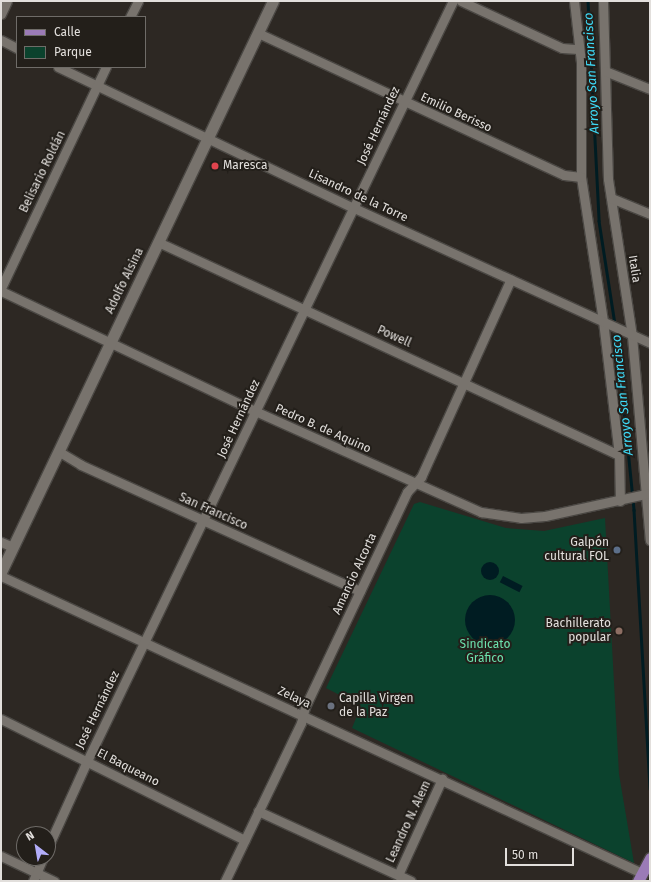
<!DOCTYPE html>
<meta charset="utf-8">
<style>
body{margin:0}
#map{position:relative;width:651px;height:882px;overflow:hidden;background:#2d2823;font-family:"Fira Sans",sans-serif}
div>[style]{position:absolute}
.green>*{inset:0;background:#0b422d}
.water>*{inset:0;background:#001c22;transform-origin:0 0}
.round{border-radius:50%}
.stream>*{height:2.5px;margin:-1.25px;padding:0 1.25px;transform-origin:1.25px;border-radius:1.25px;background:#001c22}
.roads{filter:drop-shadow(1px 0 #4a4743) drop-shadow(-1px 0 #4a4743) drop-shadow(0 1px #4a4743) drop-shadow(0 -1px #4a4743)}
.minor>*{height:9px;margin:-4.5px;padding:0 4.5px;transform-origin:4.5px;border-radius:4.5px;background:#78736d}
.tertiary>*{height:11px;margin:-5.5px;padding:0 5.5px;transform-origin:5.5px;border-radius:5.5px;background:#78736d}
.primary>*{height:11px;margin:-5.5px;padding:0 5.5px;transform-origin:5.5px;border-radius:5.5px;background:#9b7bb7}
.dots>*{width:11px;height:11px;translate:-50% -50%;box-sizing:border-box;border:2px solid #231f1a;border-radius:50%}
span{translate:-50% -50%;white-space:nowrap;text-align:center;line-height:1.15;-webkit-text-stroke:4px #231f1a;paint-order:stroke}
.street-label{font-size:12px;color:#e2dfdc}
.poi-label{font-size:12px;color:#e2dfdc}
.left{translate:0 -50%;text-align:left}
.right{translate:-100% -50%;text-align:right}
.park-label{font-size:12px;color:#6ce1ad}
.water-label{font-size:13px;color:#3edbf8;font-style:italic}
.frame{position:absolute;inset:0;border:2px solid #e2dfdc;pointer-events:none}
.legend{position:absolute;left:16px;top:16px;width:130px;height:52px;box-sizing:border-box;background:#231f1a;border:1px solid #6f6c68;margin:0;padding:5px 7px;list-style:none;font-size:12px;color:#e2dfdc}
.legend li{display:flex;align-items:center;gap:8px;height:20px}
.legend b{width:20px;border:1px solid #6f6c68}
.north{position:absolute;left:16px;top:826px;width:40px;height:40px;box-sizing:border-box;background:#231f1a;border:1px solid #6f6c68;border-radius:50%;rotate:329deg;font-size:11px;font-weight:700;line-height:16px;text-align:center;color:#e2dfdc}
.north::after{content:'';display:block;margin:auto;width:14px;height:18px;background:#b2adf9;clip-path:polygon(50% 0,100% 100%,50% 72%,0 100%)}
.scale{position:absolute;left:505px;top:848px;width:69px;height:18px;box-sizing:border-box;border:2px solid #e2dfdc;border-top:0;padding-left:5px;font-size:12px;line-height:14px;white-space:nowrap;color:#e2dfdc;-webkit-text-stroke:3px #231f1a;paint-order:stroke}
</style>
<div id="map">
<div class="green">
<div style="clip-path:polygon(420px 502px,506px 528px,544px 531px,605px 518px,619px 774px,634px 863px,352px 728px,361px 706px,326px 688px,414px 504px)"></div>
</div>
<div class="water">
<div class="round" style="left:481px;top:562px;width:18px;height:18px"></div>
<div style="left:503px;top:576px;width:22px;height:7px;rotate:27deg"></div>
<div class="round" style="left:465px;top:595px;width:50px;height:50px"></div>
</div>
<div class="stream">
<div style="left:588px;top:1px;width:220px;rotate:87.1deg"></div>
<div style="left:599px;top:221px;width:104px;rotate:81.2deg"></div>
<div style="left:616px;top:329px;width:182px;rotate:84.3deg"></div>
<div style="left:634px;top:510px;width:279px;rotate:86.7deg"></div>
</div>
<div class="roads">
<div class="minor">
<div style="left:461px;top:1px;width:111px;rotate:25deg"></div>
<div style="left:562px;top:48px;width:16px;rotate:4deg"></div>
<div style="left:574px;top:1px;width:61px;rotate:83.5deg"></div>
<div style="left:581px;top:62px;width:115px;rotate:90deg"></div>
<div style="left:581px;top:177px;width:146px;rotate:81.3deg"></div>
<div style="left:603px;top:321px;width:135px;rotate:83.2deg"></div>
<div style="left:619px;top:455px;width:46px;rotate:88.8deg"></div>
<div style="left:603px;top:1px;width:178px;rotate:88.4deg"></div>
<div style="left:608px;top:179px;width:159px;rotate:81.3deg"></div>
<div style="left:632px;top:336px;width:205px;rotate:85deg"></div>
<div style="left:1px;top:14px;width:14px;rotate:-65deg"></div>
<div style="left:130px;top:17px;width:18px;rotate:-63deg"></div>
<div style="left:258px;top:33px;width:337px;rotate:24.9deg"></div>
<div style="left:564px;top:175px;width:17px;rotate:7deg"></div>
<div style="left:1px;top:40px;width:18px;rotate:27deg"></div>
<div style="left:58px;top:67px;width:328px;rotate:25.5deg"></div>
<div style="left:354px;top:208px;width:325px;rotate:24.5deg"></div>
<div style="left:605px;top:71px;width:48px;rotate:21.8deg"></div>
<div style="left:611px;top:198px;width:42px;rotate:22.3deg"></div>
<div style="left:158px;top:242px;width:508px;rotate:24.8deg"></div>
<div style="left:1px;top:288px;width:245px;rotate:-64.6deg"></div>
<div style="left:1px;top:291px;width:281px;rotate:25.3deg"></div>
<div style="left:255px;top:411px;width:248px;rotate:24.1deg"></div>
<div style="left:481px;top:512px;width:40px;rotate:8.5deg"></div>
<div style="left:521px;top:518px;width:24px;rotate:-5deg"></div>
<div style="left:545px;top:516px;width:107px;rotate:-12.4deg"></div>
<div style="left:58px;top:451px;width:27px;rotate:31deg"></div>
<div style="left:81px;top:465px;width:306px;rotate:24.3deg"></div>
<div style="left:1px;top:542px;width:13px;rotate:23deg"></div>
<div style="left:1px;top:576px;width:706px;rotate:24.86deg"></div>
<div style="left:1px;top:719px;width:272px;rotate:26.4deg"></div>
<div style="left:258px;top:811px;width:168px;rotate:24.6deg"></div>
<div style="left:48px;top:847px;width:94px;rotate:-65.6deg"></div>
<div style="left:87px;top:761px;width:844px;rotate:-64.29deg"></div>
<div style="left:1px;top:856px;width:59px;rotate:25.3deg"></div>
<div style="left:398px;top:875px;width:106px;rotate:-65.4deg"></div>
<div style="left:33px;top:881px;width:25px;rotate:-67deg"></div>
<div style="left:225px;top:881px;width:175px;rotate:-64.3deg"></div>
<div style="left:301px;top:723px;width:16px;rotate:-76deg"></div>
<div style="left:305px;top:707px;width:238px;rotate:-64.6deg"></div>
<div style="left:407px;top:492px;width:21px;rotate:-47deg"></div>
<div style="left:421px;top:477px;width:217px;rotate:-65.6deg"></div>
</div>
<div class="tertiary">
<div style="left:1px;top:572px;width:632px;rotate:-64.53deg"></div>
</div>
<div class="primary">
<div style="left:638px;top:881px;width:26px;rotate:-62deg"></div>
</div>
</div>
<div class="dots">
<div style="left:215px;top:166px;background:#e0444e"></div>
<div style="left:617px;top:550px;background:#5c6f8a"></div>
<div style="left:619px;top:631px;background:#8d6e63"></div>
<div style="left:331px;top:706px;background:#6b7280"></div>
</div>
<div class="street-label">
<span style="left:456px;top:113px;rotate:25deg">Emilio Berisso</span>
<span style="left:379px;top:126px;rotate:-65deg">José Hernández</span>
<span style="left:43px;top:172px;rotate:-64deg">Belisario Roldán</span>
<span style="left:358px;top:196px;rotate:25deg">Lisandro de la Torre</span>
<span style="left:634px;top:269px;rotate:81deg">Italia</span>
<span style="left:125px;top:281px;rotate:-64deg">Adolfo Alsina</span>
<span style="left:394px;top:337px;rotate:24deg">Powell</span>
<span style="left:239px;top:419px;rotate:-65deg">José Hernández</span>
<span style="left:323px;top:429px;rotate:24deg">Pedro B. de Aquino</span>
<span style="left:213px;top:512px;rotate:24deg">San Francisco</span>
<span style="left:355px;top:574px;rotate:-65deg">Amancio Alcorta</span>
<span style="left:294px;top:698px;rotate:25deg">Zelaya</span>
<span style="left:98px;top:710px;rotate:-64deg">José Hernández</span>
<span style="left:128px;top:768px;rotate:27deg">El Baqueano</span>
<span style="left:409px;top:822px;rotate:-65deg">Leandro N. Alem</span>
</div>
<div class="poi-label">
<span class="left" style="left:223px;top:166px">Maresca</span>
<span class="right" style="left:609px;top:550px">Galpón<br>cultural FOL</span>
<span class="right" style="left:611px;top:631px">Bachillerato<br>popular</span>
<span class="left" style="left:339px;top:706px">Capilla Virgen<br>de la Paz</span>
</div>
<div class="park-label">
<span style="left:485px;top:652px">Sindicato<br>Gráfico</span>
</div>
<div class="water-label">
<span style="left:592px;top:73px;rotate:-93deg">Arroyo San Francisco</span>
<span style="left:623px;top:395px;rotate:-96deg">Arroyo San Francisco</span>
</div>
<div class="frame"></div>
<ul class="legend">
<li><b style="height:5px;background:#9b7bb7"></b>Calle</li>
<li><b style="height:11px;background:#0b422d"></b>Parque</li>
</ul>
<div class="north">N</div>
<div class="scale">50 m</div>
</div>
